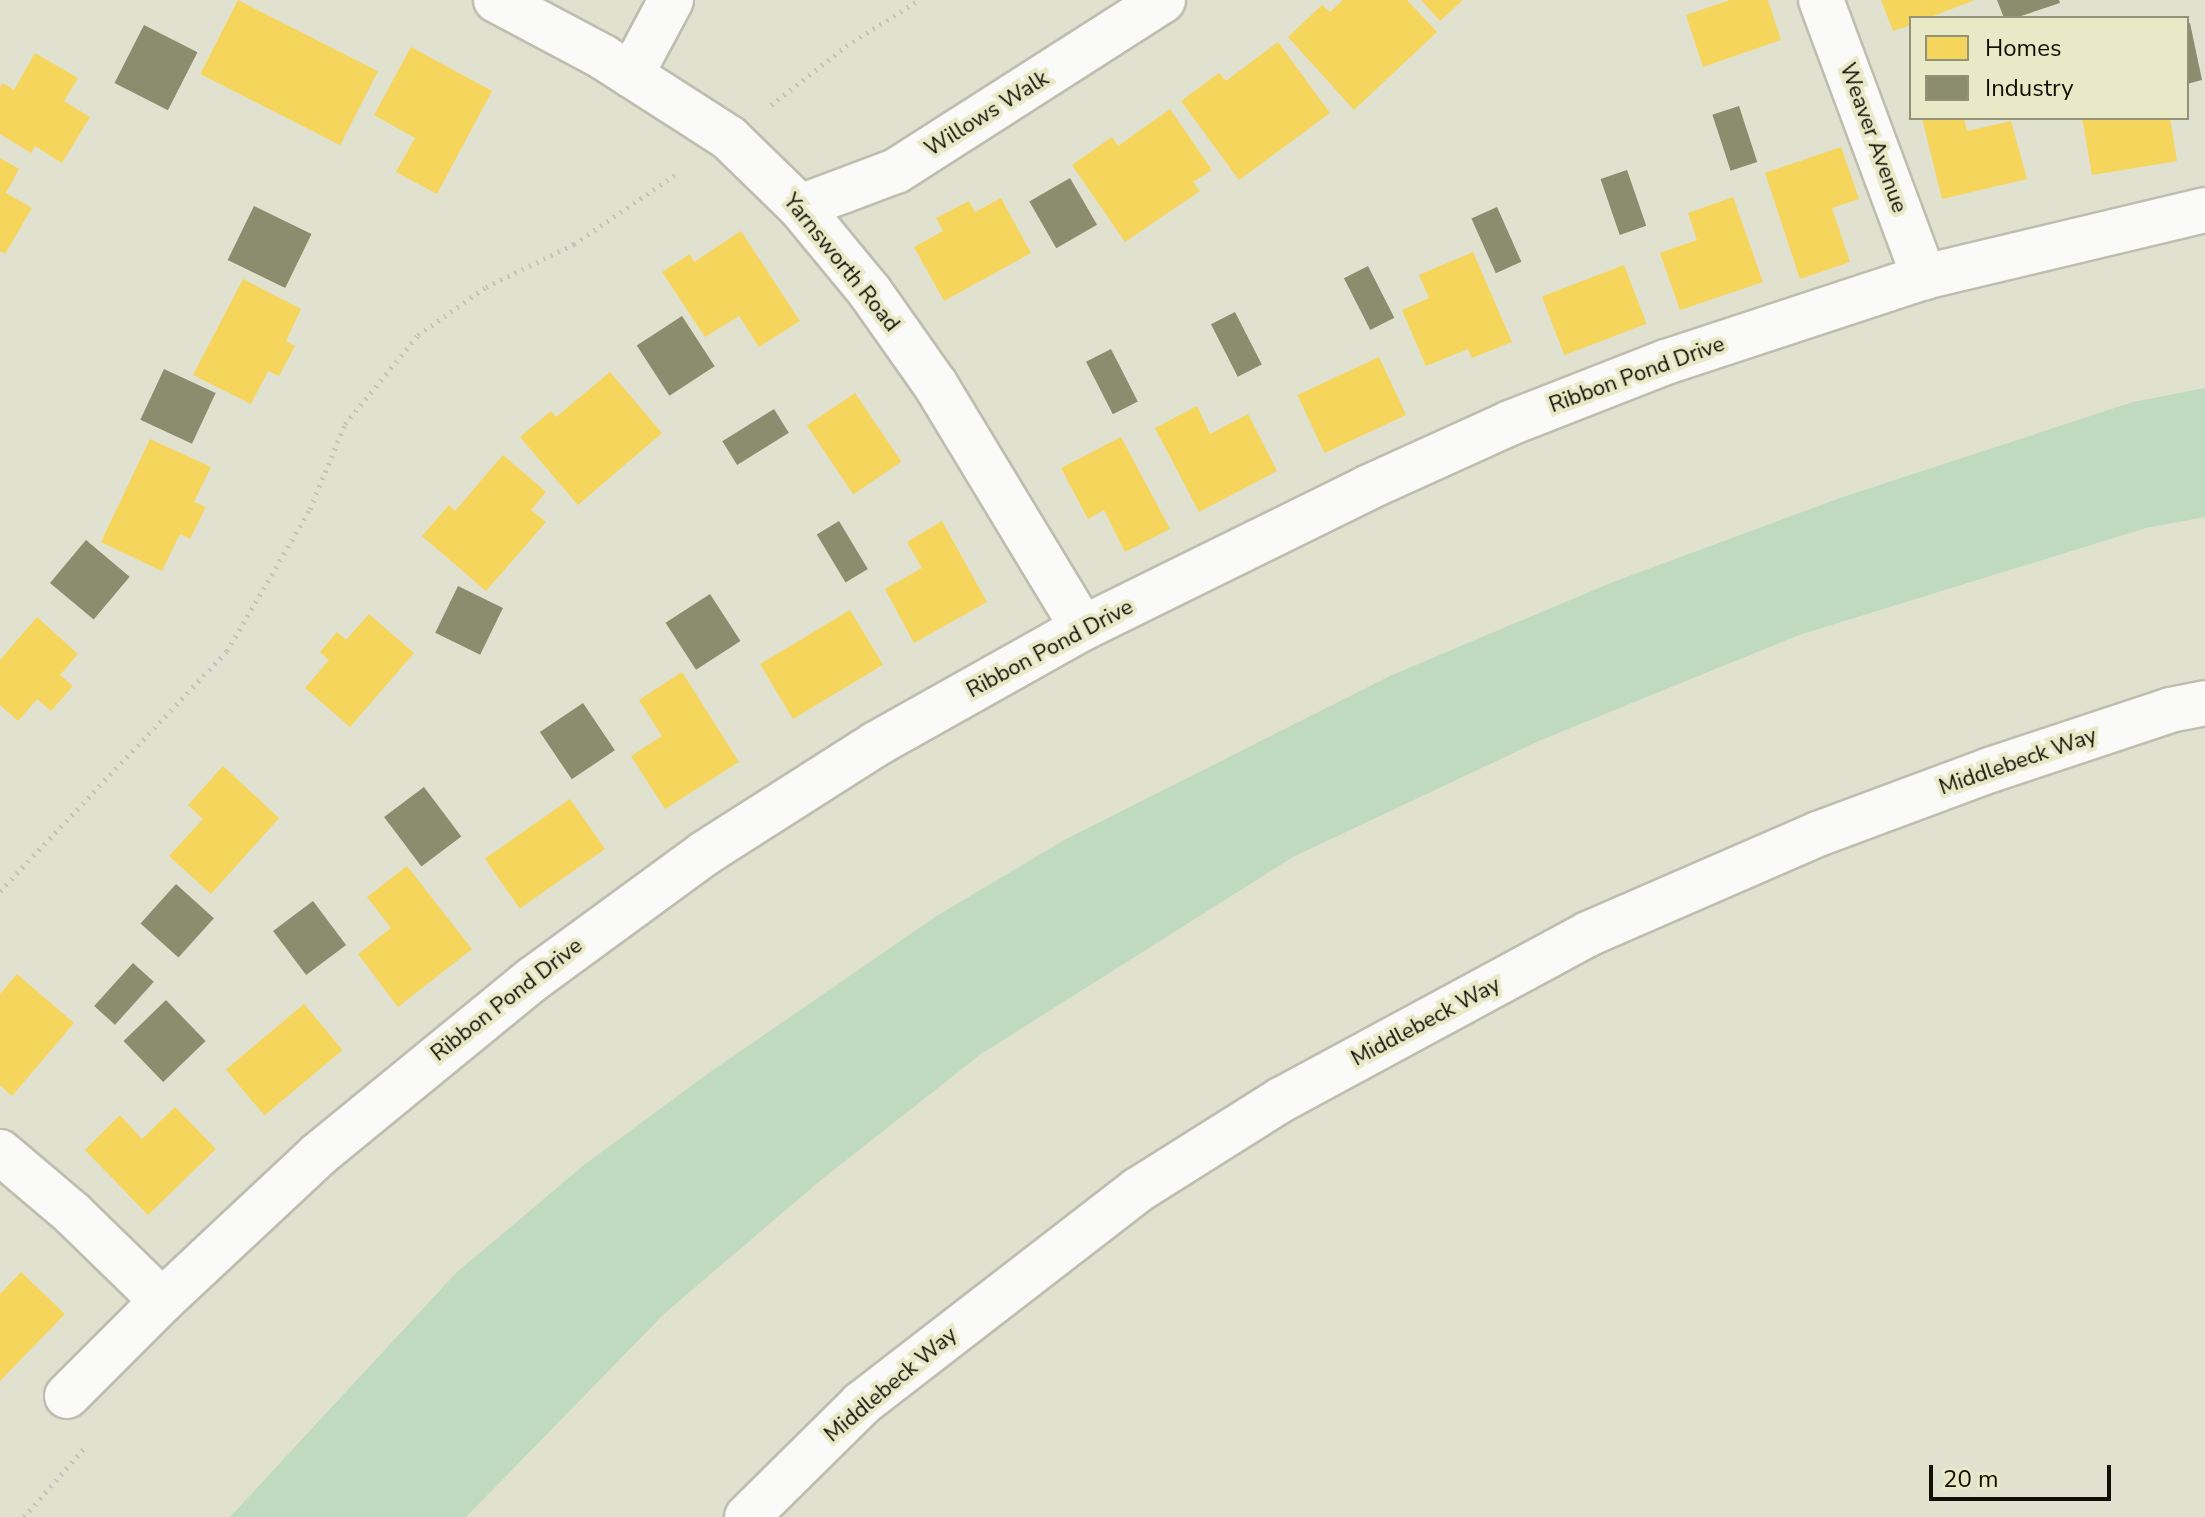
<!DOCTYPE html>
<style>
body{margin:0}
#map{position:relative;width:2205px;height:1517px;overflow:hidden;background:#e1e1cf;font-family:"Nunito Sans",sans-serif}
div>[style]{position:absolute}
.water>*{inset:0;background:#c0d9c1}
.homes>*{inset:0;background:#f6d55c;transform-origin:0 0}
.industry>*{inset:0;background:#8c8c6e;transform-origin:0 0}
.path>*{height:5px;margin-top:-2.5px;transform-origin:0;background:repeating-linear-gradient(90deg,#c4c4be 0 2px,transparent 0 8px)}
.roads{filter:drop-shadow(2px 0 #bebeb0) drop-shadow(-2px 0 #bebeb0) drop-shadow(0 2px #bebeb0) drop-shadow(0 -2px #bebeb0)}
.minor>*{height:44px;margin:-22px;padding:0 22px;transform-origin:22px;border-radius:22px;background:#fafaf8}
span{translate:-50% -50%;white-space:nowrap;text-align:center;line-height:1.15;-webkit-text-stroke:8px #e9e8c7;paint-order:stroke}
.street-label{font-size:22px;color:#101005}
.legend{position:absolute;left:1909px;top:16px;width:280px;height:104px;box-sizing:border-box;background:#e9e8c7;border:2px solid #929279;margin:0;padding:10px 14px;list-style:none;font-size:24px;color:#101005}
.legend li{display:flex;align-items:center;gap:16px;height:40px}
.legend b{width:40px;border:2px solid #929279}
.scale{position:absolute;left:1929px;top:1465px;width:182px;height:36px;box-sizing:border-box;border:4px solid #101005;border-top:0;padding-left:10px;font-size:24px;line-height:28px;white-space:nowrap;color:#101005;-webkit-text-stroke:6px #e9e8c7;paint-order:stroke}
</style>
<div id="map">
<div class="water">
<div style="clip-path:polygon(2205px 388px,2205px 517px,2146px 528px,1799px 635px,1541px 740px,1293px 857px,981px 1054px,821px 1180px,665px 1313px,466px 1517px,230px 1517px,456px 1273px,584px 1165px,706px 1075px,935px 917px,1066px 839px,1392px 675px,1613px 582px,1840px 498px,2133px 402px)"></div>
</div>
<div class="homes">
<div style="left:238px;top:0;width:157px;height:83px;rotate:27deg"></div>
<div style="clip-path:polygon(1343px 0,1407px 0,1437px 32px,1354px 110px,1288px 37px,1322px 5px,1330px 12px)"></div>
<div style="clip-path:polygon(1421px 0,1463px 0,1440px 21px)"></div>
<div style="clip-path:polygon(1730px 0,1768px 0,1781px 40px,1703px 67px,1686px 15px)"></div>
<div style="clip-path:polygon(1881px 0,1975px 0,1928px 18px,1911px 18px,1911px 25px,1893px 31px)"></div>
<div style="clip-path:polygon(1278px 42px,1330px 113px,1239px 180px,1181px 101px,1219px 73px,1226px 81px)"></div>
<div style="clip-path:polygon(411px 47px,492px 91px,437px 194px,396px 172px,415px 138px,374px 115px)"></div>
<div style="clip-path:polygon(35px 53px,78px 78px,64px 101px,90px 117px,62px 163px,35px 146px,31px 153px,0 134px,0 87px,3px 83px,14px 90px)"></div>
<div style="clip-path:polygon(1170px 109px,1212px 170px,1193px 182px,1200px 191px,1125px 242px,1072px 165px,1112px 137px,1118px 146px)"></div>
<div style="clip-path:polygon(1922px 118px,1964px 118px,1967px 131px,2011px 121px,2027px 179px,1942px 199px)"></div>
<div style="clip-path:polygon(2082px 118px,2170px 118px,2177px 161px,2092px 175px)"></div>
<div style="clip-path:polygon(1841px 147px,1859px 199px,1832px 208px,1850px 262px,1800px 279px,1765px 173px)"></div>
<div style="clip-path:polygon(0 158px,19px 169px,6px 193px,32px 208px,5px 254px,0 251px)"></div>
<div style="clip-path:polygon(1733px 197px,1763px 282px,1680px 310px,1660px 253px,1697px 240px,1688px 213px)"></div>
<div style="clip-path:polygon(1001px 198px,1031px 253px,944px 301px,914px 247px,943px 231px,936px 218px,969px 201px,975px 212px)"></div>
<div style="clip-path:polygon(741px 231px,800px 321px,759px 347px,739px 316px,705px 337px,662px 272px,690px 254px,694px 262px)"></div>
<div style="clip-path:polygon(1473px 252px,1512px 342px,1472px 358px,1468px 349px,1426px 366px,1402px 310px,1429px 298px,1419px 275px)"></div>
<div style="left:1624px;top:265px;width:63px;height:88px;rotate:69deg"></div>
<div style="clip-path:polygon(243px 279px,301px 309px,286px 341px,295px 346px,279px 376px,268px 371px,251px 404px,193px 375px)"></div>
<div style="left:1379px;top:357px;width:64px;height:90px;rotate:65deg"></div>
<div style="clip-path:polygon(610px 372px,662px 433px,578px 505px,520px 437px,551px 411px,556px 417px)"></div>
<div style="left:855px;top:393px;width:83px;height:58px;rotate:56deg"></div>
<div style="clip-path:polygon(1197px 406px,1210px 434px,1248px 414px,1277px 471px,1199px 512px,1155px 428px)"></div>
<div style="clip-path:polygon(1121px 437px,1170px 529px,1125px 552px,1104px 510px,1088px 519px,1061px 468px)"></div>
<div style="clip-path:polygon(150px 439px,211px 467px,194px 502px,206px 507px,190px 539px,180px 534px,162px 571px,101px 542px)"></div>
<div style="clip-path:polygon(503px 455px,546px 492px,531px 510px,546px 522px,486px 591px,422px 536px,449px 505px,455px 511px)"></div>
<div style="clip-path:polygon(942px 521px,987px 602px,914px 643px,885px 589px,922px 568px,907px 542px)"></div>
<div style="left:850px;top:610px;width:64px;height:105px;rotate:59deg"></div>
<div style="clip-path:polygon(369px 614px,414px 653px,350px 727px,305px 688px,329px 660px,320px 652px,337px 632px,346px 640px)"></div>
<div style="clip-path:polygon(37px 617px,78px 654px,60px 675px,73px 686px,51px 711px,37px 699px,18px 721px,0 705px,0 660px)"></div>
<div style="clip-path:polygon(682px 672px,739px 762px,665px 809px,631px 756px,662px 736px,639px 700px)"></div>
<div style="clip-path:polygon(223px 766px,279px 818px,211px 894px,169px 856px,203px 819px,188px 805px)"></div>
<div style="left:570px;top:799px;width:61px;height:104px;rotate:55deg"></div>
<div style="clip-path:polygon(407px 866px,472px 949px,398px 1007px,358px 954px,391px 928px,367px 897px)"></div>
<div style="clip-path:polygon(17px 974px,74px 1023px,12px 1096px,0 1085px,0 994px)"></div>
<div style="left:304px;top:1004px;width:60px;height:102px;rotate:50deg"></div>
<div style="clip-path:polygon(175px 1107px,216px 1149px,148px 1215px,85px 1150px,120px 1115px,142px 1139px)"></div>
<div style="clip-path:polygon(21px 1272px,65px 1314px,0 1381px,0 1294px)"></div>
</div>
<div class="industry">
<div style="clip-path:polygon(1997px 0,2059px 0,2060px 3px,2015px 18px,2004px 18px)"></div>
<div style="clip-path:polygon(2190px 23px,2202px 80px,2187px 84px,2187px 24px)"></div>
<div style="left:144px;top:25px;width:60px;height:65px;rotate:27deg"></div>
<div style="left:1739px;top:106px;width:59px;height:28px;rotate:72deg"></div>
<div style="left:1627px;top:170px;width:59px;height:28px;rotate:71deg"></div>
<div style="left:1070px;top:178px;width:54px;height:47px;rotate:60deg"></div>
<div style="left:254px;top:206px;width:64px;height:60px;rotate:26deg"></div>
<div style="left:1497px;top:207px;width:60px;height:28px;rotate:66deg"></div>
<div style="left:1368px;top:266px;width:58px;height:27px;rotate:63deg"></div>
<div style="left:1235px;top:312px;width:59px;height:27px;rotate:63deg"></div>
<div style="left:682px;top:316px;width:60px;height:54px;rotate:57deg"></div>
<div style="left:1111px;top:349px;width:59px;height:28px;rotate:63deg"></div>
<div style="left:164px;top:369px;width:57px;height:56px;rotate:25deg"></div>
<div style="left:774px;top:409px;width:28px;height:61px;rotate:58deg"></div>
<div style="left:839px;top:521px;width:56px;height:26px;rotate:59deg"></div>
<div style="left:86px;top:540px;width:57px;height:56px;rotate:40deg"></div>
<div style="left:458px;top:586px;width:50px;height:52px;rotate:26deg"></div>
<div style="left:710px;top:594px;width:56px;height:53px;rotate:57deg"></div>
<div style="left:583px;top:703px;width:57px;height:52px;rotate:56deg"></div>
<div style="left:424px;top:787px;width:62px;height:50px;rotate:53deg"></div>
<div style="left:176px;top:884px;width:51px;height:53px;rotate:42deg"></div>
<div style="left:313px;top:901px;width:55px;height:50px;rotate:53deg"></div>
<div style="left:133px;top:963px;width:28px;height:58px;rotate:42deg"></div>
<div style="left:166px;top:1000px;width:57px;height:59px;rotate:46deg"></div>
</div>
<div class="path">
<div style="left:771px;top:105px;width:95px;rotate:-38.2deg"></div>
<div style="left:846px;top:46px;width:86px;rotate:-32.2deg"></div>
<div style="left:0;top:891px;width:330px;rotate:-46.6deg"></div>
<div style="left:227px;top:651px;width:164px;rotate:-59.7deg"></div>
<div style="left:310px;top:509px;width:92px;rotate:-67.6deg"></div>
<div style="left:345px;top:424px;width:115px;rotate:-50.6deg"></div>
<div style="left:418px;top:335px;width:83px;rotate:-35.2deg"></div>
<div style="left:486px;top:287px;width:98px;rotate:-26deg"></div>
<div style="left:574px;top:244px;width:127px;rotate:-34.4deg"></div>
<div style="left:24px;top:1517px;width:94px;rotate:-48.9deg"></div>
</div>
<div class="roads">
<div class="minor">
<div style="left:496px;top:0;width:121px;rotate:28deg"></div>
<div style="left:603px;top:57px;width:150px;rotate:32.7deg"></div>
<div style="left:729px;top:138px;width:99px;rotate:44.2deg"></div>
<div style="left:800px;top:207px;width:110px;rotate:50.5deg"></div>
<div style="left:870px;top:292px;width:113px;rotate:54.8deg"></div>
<div style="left:935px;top:384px;width:285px;rotate:58.8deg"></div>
<div style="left:1821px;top:0;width:296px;rotate:69.6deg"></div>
<div style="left:631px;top:75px;width:85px;rotate:-61.9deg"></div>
<div style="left:800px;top:207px;width:103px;rotate:-20.6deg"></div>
<div style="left:896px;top:171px;width:317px;rotate:-32.6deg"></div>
<div style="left:0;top:1152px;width:96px;rotate:40.3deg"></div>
<div style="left:73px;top:1214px;width:124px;rotate:44.3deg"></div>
<div style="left:67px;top:1396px;width:134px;rotate:-45deg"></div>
<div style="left:162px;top:1301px;width:215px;rotate:-43.1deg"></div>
<div style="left:319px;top:1154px;width:276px;rotate:-39.3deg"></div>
<div style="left:533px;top:979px;width:213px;rotate:-36.2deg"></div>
<div style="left:705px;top:853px;width:203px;rotate:-32.5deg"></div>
<div style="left:876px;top:744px;width:237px;rotate:-29.3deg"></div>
<div style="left:1083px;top:628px;width:317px;rotate:-26.2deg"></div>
<div style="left:1367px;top:488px;width:157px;rotate:-24.4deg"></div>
<div style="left:1510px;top:423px;width:168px;rotate:-21.4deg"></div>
<div style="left:1666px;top:362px;width:272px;rotate:-18.2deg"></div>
<div style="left:1924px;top:277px;width:289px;rotate:-13.4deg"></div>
<div style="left:747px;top:1517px;width:161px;rotate:-44.7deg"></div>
<div style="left:861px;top:1404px;width:350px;rotate:-37.7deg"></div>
<div style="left:1138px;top:1190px;width:169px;rotate:-32.2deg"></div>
<div style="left:1281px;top:1100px;width:349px;rotate:-28.4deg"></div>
<div style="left:1588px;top:934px;width:251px;rotate:-23.5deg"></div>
<div style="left:1818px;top:834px;width:184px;rotate:-20.4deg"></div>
<div style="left:1990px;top:770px;width:190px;rotate:-18.4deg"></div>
<div style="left:2170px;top:710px;width:36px;rotate:-11deg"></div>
</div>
</div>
<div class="street-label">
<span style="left:987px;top:114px;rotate:-32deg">Willows Walk</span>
<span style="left:1873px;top:138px;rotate:70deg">Weaver Avenue</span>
<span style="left:841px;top:263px;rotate:51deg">Yarnsworth Road</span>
<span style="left:1637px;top:375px;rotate:-20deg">Ribbon Pond Drive</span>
<span style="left:1050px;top:649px;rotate:-28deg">Ribbon Pond Drive</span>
<span style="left:2018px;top:762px;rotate:-19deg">Middlebeck Way</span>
<span style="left:507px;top:1000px;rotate:-38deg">Ribbon Pond Drive</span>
<span style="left:1426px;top:1022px;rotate:-28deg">Middlebeck Way</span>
<span style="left:891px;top:1385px;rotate:-40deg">Middlebeck Way</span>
</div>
<ul class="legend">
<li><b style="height:22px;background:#f6d55c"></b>Homes</li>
<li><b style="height:22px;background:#8c8c6e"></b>Industry</li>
</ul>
<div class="scale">20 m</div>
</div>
